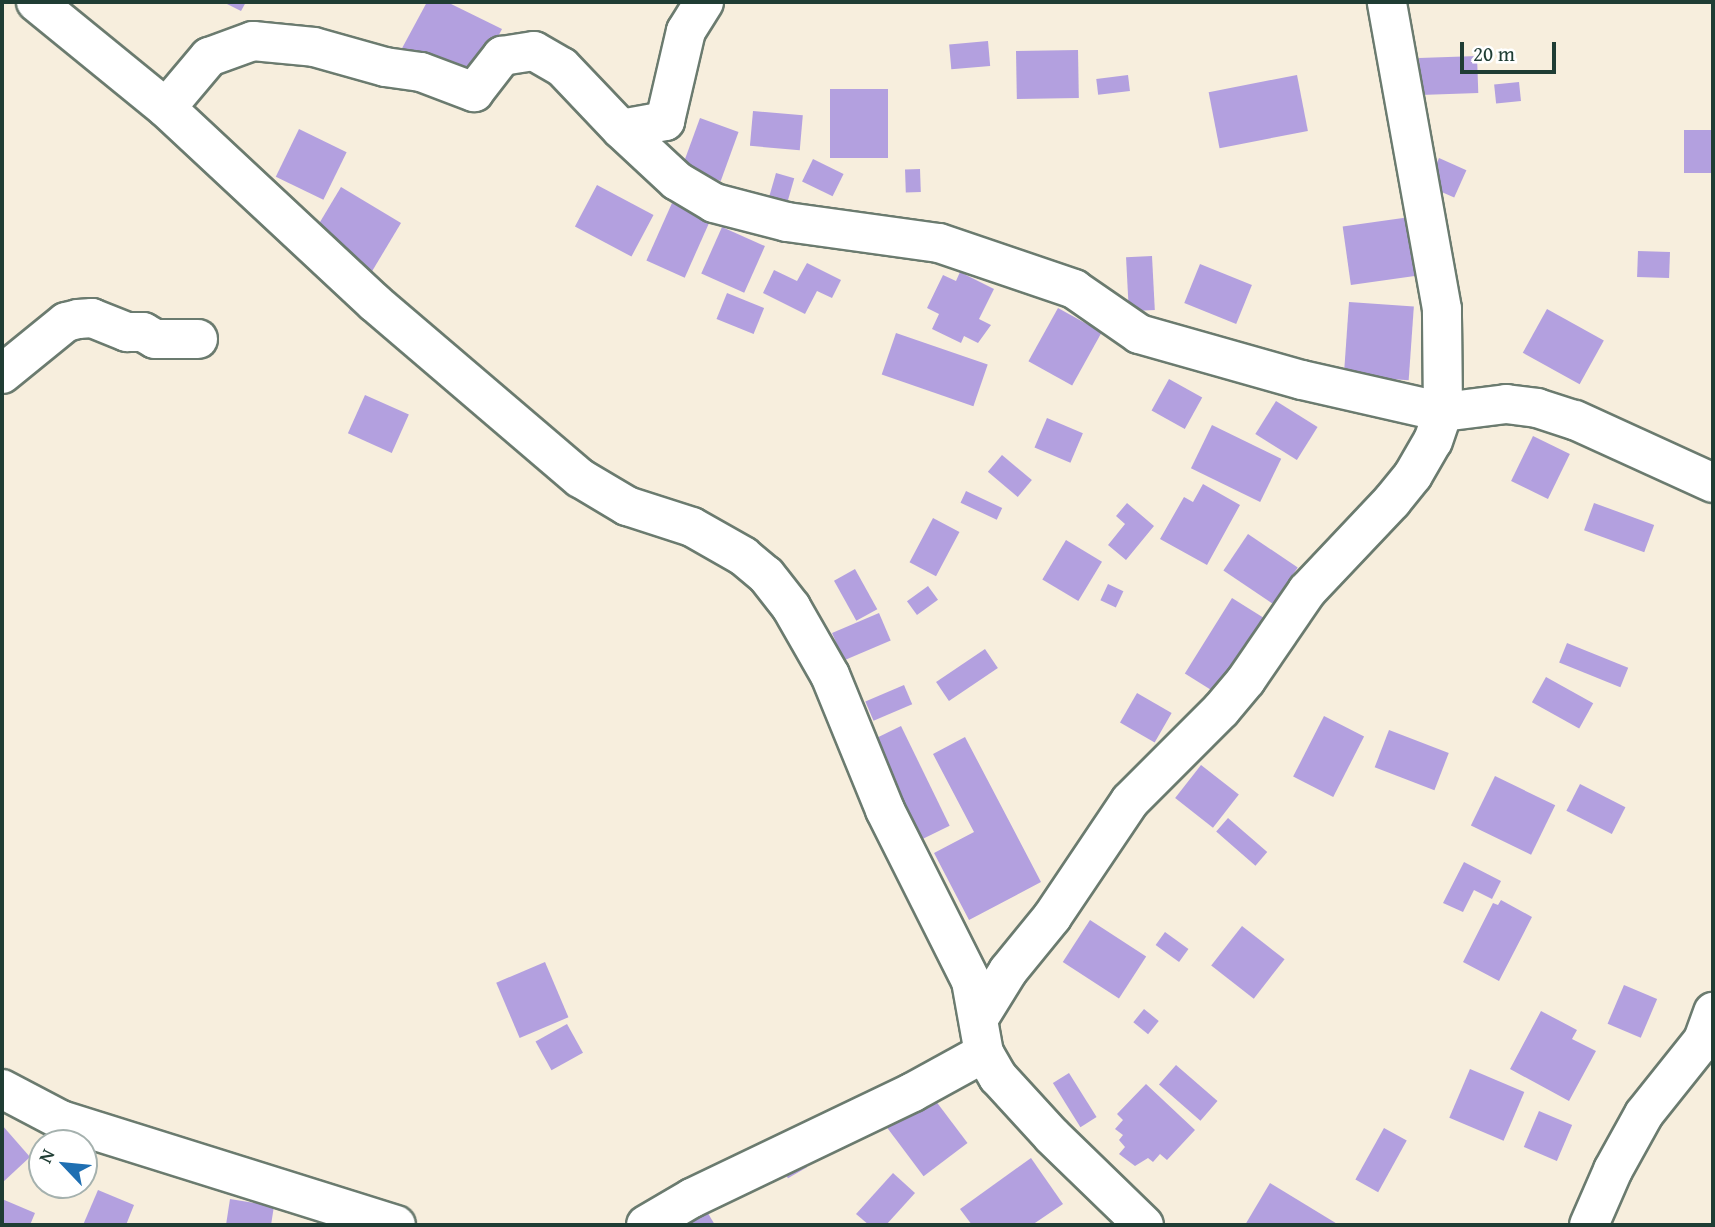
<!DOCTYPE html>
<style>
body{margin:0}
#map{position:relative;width:1715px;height:1227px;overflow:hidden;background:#f7eedd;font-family:"Gentium Book Plus",serif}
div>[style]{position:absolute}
.building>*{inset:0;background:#b3a0df;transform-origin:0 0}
.roads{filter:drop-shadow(2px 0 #6b7b6f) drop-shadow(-2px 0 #6b7b6f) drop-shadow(0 2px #6b7b6f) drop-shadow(0 -2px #6b7b6f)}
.minor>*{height:38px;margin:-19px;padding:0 19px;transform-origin:19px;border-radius:19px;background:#fff}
span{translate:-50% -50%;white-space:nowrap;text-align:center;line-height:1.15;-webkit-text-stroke:7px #fff;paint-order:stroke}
.frame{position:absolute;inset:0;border:4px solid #1f3d34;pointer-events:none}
.north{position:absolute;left:28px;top:1129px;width:70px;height:70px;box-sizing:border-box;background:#fff;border:2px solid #a5b1ae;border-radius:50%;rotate:296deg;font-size:19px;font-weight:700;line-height:28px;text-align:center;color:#1f3d34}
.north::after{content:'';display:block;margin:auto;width:24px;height:32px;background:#1f6fb2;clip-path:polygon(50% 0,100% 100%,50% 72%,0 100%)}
.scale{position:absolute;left:1460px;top:42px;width:96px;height:32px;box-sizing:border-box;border:4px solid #1f3d34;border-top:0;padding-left:9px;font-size:21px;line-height:24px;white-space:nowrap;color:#1f3d34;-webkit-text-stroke:5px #fff;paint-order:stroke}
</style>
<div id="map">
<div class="building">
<div style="clip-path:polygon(223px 2px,246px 2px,241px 11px)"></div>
<div style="clip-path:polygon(427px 2px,447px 2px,502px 29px,471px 88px,400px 52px)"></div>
<div style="left:988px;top:41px;width:25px;height:39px;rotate:85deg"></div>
<div style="left:1078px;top:50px;width:48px;height:62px;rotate:89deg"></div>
<div style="left:1477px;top:56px;width:37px;height:58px;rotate:88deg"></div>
<div style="left:1128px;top:75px;width:16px;height:32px;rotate:83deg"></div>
<div style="left:1297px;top:75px;width:57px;height:90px;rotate:79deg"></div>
<div style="left:1519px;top:82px;width:19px;height:25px;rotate:84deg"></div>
<div style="left:830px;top:89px;width:58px;height:69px"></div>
<div style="left:753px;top:111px;width:50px;height:35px;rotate:5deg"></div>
<div style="left:700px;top:118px;width:41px;height:52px;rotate:20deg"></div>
<div style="left:299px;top:129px;width:53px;height:53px;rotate:26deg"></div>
<div style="left:1684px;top:130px;width:29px;height:43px"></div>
<div style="left:1439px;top:158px;width:30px;height:30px;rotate:24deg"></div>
<div style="left:813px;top:159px;width:34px;height:25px;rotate:26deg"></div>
<div style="left:920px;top:169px;width:23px;height:15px;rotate:88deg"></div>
<div style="left:776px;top:173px;width:19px;height:25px;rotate:16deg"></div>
<div style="left:597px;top:185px;width:64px;height:47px;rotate:28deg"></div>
<div style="left:341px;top:187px;width:70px;height:60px;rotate:31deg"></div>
<div style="left:672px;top:203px;width:42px;height:63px;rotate:24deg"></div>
<div style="left:1410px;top:217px;width:59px;height:68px;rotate:82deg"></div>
<div style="left:722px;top:227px;width:47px;height:51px;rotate:24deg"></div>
<div style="left:1638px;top:251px;width:32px;height:26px;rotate:2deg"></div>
<div style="left:1152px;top:256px;width:54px;height:26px;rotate:87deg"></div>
<div style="clip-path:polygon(807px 263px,841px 280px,832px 298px,817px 291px,805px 314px,763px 293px,774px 270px,797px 281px)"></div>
<div style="left:1200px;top:264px;width:56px;height:42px;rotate:22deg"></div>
<div style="clip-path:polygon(960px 272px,994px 289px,979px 319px,991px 325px,978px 343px,964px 336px,961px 343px,932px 329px,939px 314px,927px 308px,943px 275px,956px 281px)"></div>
<div style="left:727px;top:293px;width:40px;height:28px;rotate:22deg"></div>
<div style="left:1349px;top:302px;width:65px;height:74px;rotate:4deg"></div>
<div style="left:1058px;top:308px;width:50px;height:61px;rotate:29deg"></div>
<div style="left:1547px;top:309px;width:65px;height:50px;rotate:29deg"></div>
<div style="left:896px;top:333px;width:97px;height:44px;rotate:19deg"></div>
<div style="left:1169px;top:379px;width:38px;height:36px;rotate:29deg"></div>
<div style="left:365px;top:395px;width:48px;height:42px;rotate:24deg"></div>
<div style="left:1276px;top:401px;width:49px;height:39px;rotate:32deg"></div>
<div style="left:1047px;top:418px;width:39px;height:32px;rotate:23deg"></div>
<div style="left:1212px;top:425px;width:77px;height:48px;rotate:26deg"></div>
<div style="left:1533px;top:436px;width:41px;height:50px;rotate:26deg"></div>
<div style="left:1002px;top:455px;width:39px;height:22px;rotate:40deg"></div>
<div style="clip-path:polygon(1203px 484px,1240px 505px,1207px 565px,1160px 539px,1184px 497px,1193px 502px)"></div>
<div style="left:966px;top:491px;width:40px;height:13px;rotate:25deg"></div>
<div style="clip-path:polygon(1127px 503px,1154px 526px,1126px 560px,1108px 545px,1125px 524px,1116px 516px)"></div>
<div style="left:1594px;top:503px;width:64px;height:29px;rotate:20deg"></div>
<div style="left:933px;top:518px;width:30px;height:50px;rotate:28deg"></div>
<div style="left:1248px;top:534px;width:60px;height:44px;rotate:34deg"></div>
<div style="left:1066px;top:540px;width:42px;height:46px;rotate:31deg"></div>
<div style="left:855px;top:569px;width:46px;height:24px;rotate:61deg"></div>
<div style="left:1108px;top:584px;width:17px;height:18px;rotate:25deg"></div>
<div style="left:928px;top:586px;width:17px;height:26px;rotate:54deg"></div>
<div style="left:1232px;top:598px;width:40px;height:89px;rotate:32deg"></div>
<div style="left:879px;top:613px;width:30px;height:51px;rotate:67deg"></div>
<div style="left:1567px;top:643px;width:66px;height:21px;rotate:22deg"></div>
<div style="left:985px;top:649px;width:23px;height:59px;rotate:56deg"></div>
<div style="left:1546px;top:677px;width:54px;height:29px;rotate:29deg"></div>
<div style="left:904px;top:685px;width:21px;height:42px;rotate:67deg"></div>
<div style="left:1137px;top:693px;width:40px;height:34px;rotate:30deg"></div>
<div style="left:1324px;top:716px;width:45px;height:68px;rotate:27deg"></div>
<div style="left:901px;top:726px;width:111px;height:37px;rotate:64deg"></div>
<div style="left:1389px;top:730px;width:64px;height:40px;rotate:21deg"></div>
<div style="clip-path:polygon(965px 737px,1041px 882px,969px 920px,934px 853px,974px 832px,933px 754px)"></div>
<div style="left:1201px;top:765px;width:48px;height:42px;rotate:38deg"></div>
<div style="left:1495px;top:776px;width:67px;height:55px;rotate:26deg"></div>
<div style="left:1580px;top:784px;width:51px;height:30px;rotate:27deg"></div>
<div style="left:1228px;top:818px;width:52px;height:18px;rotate:41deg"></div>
<div style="clip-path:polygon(1464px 862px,1501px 881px,1492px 899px,1474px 890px,1463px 912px,1443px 903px)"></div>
<div style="clip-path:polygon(1501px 900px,1532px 917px,1499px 981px,1463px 962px,1493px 903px,1498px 905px)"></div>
<div style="left:1090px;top:920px;width:67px;height:50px;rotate:33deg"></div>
<div style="left:1242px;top:926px;width:54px;height:50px;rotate:38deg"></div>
<div style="left:1165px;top:932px;width:29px;height:16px;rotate:36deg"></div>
<div style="left:545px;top:962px;width:60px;height:53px;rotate:67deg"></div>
<div style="left:1624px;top:985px;width:36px;height:42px;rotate:23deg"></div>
<div style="left:1144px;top:1009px;width:19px;height:17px;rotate:39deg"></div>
<div style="clip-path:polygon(1541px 1011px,1577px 1030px,1572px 1039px,1596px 1051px,1569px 1101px,1510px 1069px)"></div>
<div style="left:567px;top:1024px;width:33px;height:36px;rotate:61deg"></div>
<div style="left:1176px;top:1065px;width:55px;height:26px;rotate:41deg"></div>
<div style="left:1470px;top:1069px;width:59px;height:53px;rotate:23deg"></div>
<div style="left:1069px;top:1073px;width:52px;height:19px;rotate:58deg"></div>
<div style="clip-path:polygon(1146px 1084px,1195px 1130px,1167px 1160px,1160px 1154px,1153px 1162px,1148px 1158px,1135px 1166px,1119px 1154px,1125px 1147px,1119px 1140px,1123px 1135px,1115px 1129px,1123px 1120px,1117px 1114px)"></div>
<div style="left:929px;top:1092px;width:64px;height:55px;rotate:53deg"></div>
<div style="left:1539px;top:1111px;width:36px;height:39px;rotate:23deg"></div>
<div style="clip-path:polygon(2px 1125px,30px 1157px,2px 1183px)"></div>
<div style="left:1384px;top:1128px;width:26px;height:59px;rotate:29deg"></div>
<div style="left:797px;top:1150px;width:20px;height:22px;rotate:60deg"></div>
<div style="clip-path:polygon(1031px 1158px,1063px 1204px,1032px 1225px,972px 1225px,960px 1209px)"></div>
<div style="clip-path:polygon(893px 1173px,915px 1193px,886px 1225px,869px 1225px,856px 1214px)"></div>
<div style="clip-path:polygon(1270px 1183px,1339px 1225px,1245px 1225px)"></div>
<div style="clip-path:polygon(98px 1190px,134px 1205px,126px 1225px,83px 1225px)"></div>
<div style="clip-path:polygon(2px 1199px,35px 1213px,30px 1225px,2px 1225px)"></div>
<div style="clip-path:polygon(230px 1199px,274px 1206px,271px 1225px,226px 1225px)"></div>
<div style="clip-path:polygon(706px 1210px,715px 1225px,680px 1225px)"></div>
</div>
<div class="roads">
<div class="minor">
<div style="left:36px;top:2px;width:168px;rotate:39.2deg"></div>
<div style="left:166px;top:108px;width:286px;rotate:43deg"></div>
<div style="left:375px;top:303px;width:270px;rotate:40.5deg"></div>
<div style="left:580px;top:478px;width:55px;rotate:30.8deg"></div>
<div style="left:627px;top:506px;width:68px;rotate:17.9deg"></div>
<div style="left:692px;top:527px;width:59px;rotate:29.6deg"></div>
<div style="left:743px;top:556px;width:30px;rotate:40deg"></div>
<div style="left:766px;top:575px;width:41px;rotate:52deg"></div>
<div style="left:791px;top:607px;width:78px;rotate:60.2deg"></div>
<div style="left:830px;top:675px;width:146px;rotate:67.8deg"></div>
<div style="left:885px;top:810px;width:191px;rotate:63.3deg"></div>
<div style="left:971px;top:981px;width:73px;rotate:79.8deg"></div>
<div style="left:984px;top:1053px;width:28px;rotate:60deg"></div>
<div style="left:998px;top:1077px;width:80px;rotate:47.5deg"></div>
<div style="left:1052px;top:1136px;width:128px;rotate:44.1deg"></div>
<div style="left:166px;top:108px;width:67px;rotate:-49.9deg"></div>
<div style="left:209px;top:57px;width:47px;rotate:-20deg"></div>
<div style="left:253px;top:41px;width:61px;rotate:5.6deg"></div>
<div style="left:314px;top:47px;width:74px;rotate:15.7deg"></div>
<div style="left:385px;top:67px;width:36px;rotate:8deg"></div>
<div style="left:421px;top:72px;width:57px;rotate:20.7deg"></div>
<div style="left:474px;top:92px;width:46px;rotate:-52.1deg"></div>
<div style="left:502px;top:56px;width:32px;rotate:-9deg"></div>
<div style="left:534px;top:51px;width:32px;rotate:30deg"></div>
<div style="left:562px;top:67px;width:86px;rotate:46.4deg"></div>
<div style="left:621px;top:129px;width:45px;rotate:-10.3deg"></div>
<div style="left:665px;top:121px;width:92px;rotate:-76.9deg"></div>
<div style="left:686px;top:31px;width:34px;rotate:-58deg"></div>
<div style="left:621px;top:129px;width:76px;rotate:42.9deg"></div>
<div style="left:677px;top:181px;width:43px;rotate:30.7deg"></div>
<div style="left:714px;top:203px;width:75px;rotate:14.6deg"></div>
<div style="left:787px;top:222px;width:153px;rotate:7.9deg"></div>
<div style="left:939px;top:243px;width:143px;rotate:18.8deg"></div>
<div style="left:1074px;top:289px;width:79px;rotate:34.7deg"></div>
<div style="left:1139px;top:334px;width:169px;rotate:15.8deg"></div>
<div style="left:1302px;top:380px;width:145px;rotate:12.8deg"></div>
<div style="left:1443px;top:412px;width:64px;rotate:-7.2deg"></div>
<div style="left:1506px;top:404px;width:31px;rotate:7deg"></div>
<div style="left:1537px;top:408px;width:40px;rotate:18deg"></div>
<div style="left:1575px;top:420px;width:152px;rotate:24.5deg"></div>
<div style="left:2px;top:374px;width:82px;rotate:-39.1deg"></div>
<div style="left:66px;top:322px;width:12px;rotate:-14deg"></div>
<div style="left:78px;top:319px;width:14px;rotate:-4deg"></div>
<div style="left:92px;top:318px;width:38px;rotate:22deg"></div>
<div style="left:127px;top:332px;width:16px"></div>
<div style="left:143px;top:332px;width:14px;rotate:30deg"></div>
<div style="left:155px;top:339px;width:43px"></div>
<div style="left:979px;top:1018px;width:55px;rotate:-58.3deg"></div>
<div style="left:1008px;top:971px;width:70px;rotate:-50.8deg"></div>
<div style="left:1052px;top:917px;width:140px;rotate:-56.1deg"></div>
<div style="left:1130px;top:801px;width:129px;rotate:-45deg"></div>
<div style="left:1221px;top:710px;width:39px;rotate:-50deg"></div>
<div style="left:1246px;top:680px;width:108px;rotate:-55.6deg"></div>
<div style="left:1307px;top:591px;width:124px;rotate:-46.6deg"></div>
<div style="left:1392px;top:501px;width:33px;rotate:-51deg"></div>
<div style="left:1413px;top:475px;width:39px;rotate:-60deg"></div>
<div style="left:1433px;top:441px;width:31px;rotate:-71deg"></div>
<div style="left:1443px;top:412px;width:103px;rotate:-90.6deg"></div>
<div style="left:1442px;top:309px;width:312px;rotate:-100.2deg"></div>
<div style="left:2px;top:1089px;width:67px;rotate:27.7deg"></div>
<div style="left:61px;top:1120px;width:351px;rotate:17.4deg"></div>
<div style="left:646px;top:1225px;width:53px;rotate:-30.4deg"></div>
<div style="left:692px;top:1198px;width:245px;rotate:-25.6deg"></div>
<div style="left:913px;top:1092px;width:81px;rotate:-28.8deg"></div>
<div style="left:1589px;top:1225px;width:60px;rotate:-66.4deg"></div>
<div style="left:1613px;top:1170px;width:64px;rotate:-61deg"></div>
<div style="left:1644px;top:1114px;width:95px;rotate:-51.4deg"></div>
<div style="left:1703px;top:1040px;width:30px;rotate:-70deg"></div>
</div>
</div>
<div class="frame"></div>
<div class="north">N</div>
<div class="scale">20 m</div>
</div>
